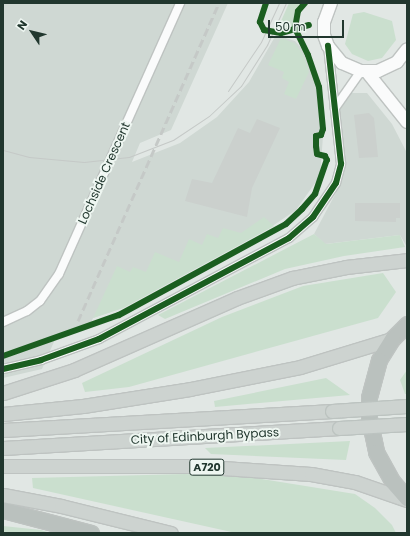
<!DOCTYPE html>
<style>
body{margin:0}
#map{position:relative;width:410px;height:536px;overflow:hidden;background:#e1e7e4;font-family:Poppins,sans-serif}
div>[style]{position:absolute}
.built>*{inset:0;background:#cfd8d3}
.green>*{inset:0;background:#cadfce}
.building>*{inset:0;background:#cbd0cd}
.roads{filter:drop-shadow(1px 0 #bec3c1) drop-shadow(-1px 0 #bec3c1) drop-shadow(0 1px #bec3c1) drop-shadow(0 -1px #bec3c1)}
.street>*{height:8px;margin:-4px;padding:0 4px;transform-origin:4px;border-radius:4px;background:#fafbfb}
.secondary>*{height:12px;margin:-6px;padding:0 6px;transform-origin:6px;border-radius:6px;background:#fafbfb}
.primary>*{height:13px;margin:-6.5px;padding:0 6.5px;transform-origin:6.5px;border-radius:6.5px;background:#cdd3d0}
.highway>*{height:15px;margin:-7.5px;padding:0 7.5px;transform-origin:7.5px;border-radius:7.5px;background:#bac1be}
.tram>*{height:1px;margin:-0.5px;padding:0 0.5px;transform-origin:0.5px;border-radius:0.5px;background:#c5c9c7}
.rail>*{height:3px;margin-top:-1.5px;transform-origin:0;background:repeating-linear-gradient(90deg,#c5c9c7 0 8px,transparent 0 12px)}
.bridges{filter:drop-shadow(1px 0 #bcc3c0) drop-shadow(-1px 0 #bcc3c0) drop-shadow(0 1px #bcc3c0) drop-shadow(0 -1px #bcc3c0)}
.primary-bridge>*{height:13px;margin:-6.5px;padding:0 6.5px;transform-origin:6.5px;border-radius:6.5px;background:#cdd3d0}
.cycleway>*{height:6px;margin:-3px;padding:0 3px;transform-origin:3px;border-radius:3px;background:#1b5e20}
span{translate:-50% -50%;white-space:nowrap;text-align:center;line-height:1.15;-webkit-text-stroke:4px #eef6f1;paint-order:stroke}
.shield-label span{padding:1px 3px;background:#eef6f1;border:1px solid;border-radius:3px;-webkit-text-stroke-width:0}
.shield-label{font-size:11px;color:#21372e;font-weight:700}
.street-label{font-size:12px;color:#21372e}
.frame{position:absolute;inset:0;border:4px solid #21372e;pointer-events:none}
.north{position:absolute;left:12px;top:12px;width:40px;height:40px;-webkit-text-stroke:3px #eef6f1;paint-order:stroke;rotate:305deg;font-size:11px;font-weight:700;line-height:16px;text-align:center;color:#21372e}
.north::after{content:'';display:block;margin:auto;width:14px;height:18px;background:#21372e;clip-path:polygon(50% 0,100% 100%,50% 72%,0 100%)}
.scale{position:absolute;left:268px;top:20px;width:76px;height:18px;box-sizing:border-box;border:2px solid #21372e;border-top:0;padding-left:5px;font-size:12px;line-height:14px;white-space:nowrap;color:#21372e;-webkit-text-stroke:3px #eef6f1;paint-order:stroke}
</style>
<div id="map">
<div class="built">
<div style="clip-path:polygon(3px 3px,228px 3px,171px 130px,140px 143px,132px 162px,180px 143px,217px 117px,249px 82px,276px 35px,295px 41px,305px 52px,317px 87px,323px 136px,320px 176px,296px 210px,268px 229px,123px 308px,93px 318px,91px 323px,57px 335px,42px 369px,3px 378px)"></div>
<div style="clip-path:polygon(351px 93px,367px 93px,392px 124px,407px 153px,407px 247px,400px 235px,325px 244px,314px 234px,339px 187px,345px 159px,339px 111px)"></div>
</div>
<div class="green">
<div style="clip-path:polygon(289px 3px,299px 3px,292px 27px,278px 28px)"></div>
<div style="clip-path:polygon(364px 12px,392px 21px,396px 40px,382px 58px,368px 61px,352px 54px,345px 44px,353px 14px)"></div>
<div style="clip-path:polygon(281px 38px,294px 43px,303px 54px,309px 72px,296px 99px,284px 94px,289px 82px,282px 78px,284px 72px,268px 65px)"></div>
<div style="clip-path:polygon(264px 217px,274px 226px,123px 308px,93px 318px,117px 266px,130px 272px,133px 267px,146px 272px,155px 252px,179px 262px,189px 239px,202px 245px,207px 234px,218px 238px,223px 228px,241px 233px)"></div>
<div style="clip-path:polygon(314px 234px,326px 244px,400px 235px,405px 247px,344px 256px,285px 269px,165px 319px,158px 315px)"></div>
<div style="clip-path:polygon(383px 273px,396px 292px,378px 318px,129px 387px,85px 392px,82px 383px,222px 317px,303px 286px)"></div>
<div style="clip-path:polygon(407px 370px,407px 394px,405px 394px,400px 380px)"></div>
<div style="clip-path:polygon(326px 378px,350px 395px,215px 407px,214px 401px)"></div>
<div style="clip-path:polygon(350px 441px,346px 460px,211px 454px,205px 448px)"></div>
<div style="clip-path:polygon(185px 474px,250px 477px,355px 494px,375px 508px,392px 525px,396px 533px,236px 533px,33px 488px,32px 478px)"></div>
<div style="clip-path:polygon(3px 526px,41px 530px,50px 533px,3px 533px)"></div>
</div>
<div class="building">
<div style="clip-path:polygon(369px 113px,374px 118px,378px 157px,359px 158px,354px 115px)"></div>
<div style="clip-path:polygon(257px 119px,280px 128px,252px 188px,247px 217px,185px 201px,192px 179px,212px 183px,238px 128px,250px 133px)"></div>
<div style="clip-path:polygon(355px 203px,400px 203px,400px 218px,396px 218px,396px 222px,355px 221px)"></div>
</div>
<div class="roads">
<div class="street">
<div style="left:335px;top:108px;width:45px;rotate:-54.9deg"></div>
<div style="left:3px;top:322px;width:26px;rotate:-25deg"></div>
<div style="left:27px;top:311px;width:16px;rotate:-38deg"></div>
<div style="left:40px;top:301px;width:33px;rotate:-55deg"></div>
<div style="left:59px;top:274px;width:297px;rotate:-65.9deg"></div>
<div style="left:3px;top:369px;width:39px;rotate:-13deg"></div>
<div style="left:41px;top:360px;width:62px;rotate:-19.9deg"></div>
<div style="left:99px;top:339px;width:215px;rotate:-28deg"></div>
<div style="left:289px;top:238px;width:32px;rotate:-41deg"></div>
<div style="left:313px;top:217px;width:41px;rotate:-55.9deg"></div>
<div style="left:336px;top:183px;width:20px;rotate:-75deg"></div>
<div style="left:341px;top:164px;width:119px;rotate:-96.3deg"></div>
</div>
<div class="secondary">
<div style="left:331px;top:3px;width:20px;rotate:110deg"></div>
<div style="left:324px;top:22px;width:13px;rotate:90deg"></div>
<div style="left:324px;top:35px;width:12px;rotate:70deg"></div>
<div style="left:328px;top:46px;width:22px;rotate:51deg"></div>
<div style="left:342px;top:63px;width:21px;rotate:23deg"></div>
<div style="left:361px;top:71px;width:17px"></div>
<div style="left:378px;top:71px;width:21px;rotate:-25deg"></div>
<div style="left:397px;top:62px;width:16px;rotate:-52deg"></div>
<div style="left:367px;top:72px;width:64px;rotate:51.3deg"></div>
</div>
<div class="primary">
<div style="left:3px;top:393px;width:75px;rotate:-17.9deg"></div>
<div style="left:74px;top:370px;width:178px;rotate:-23.8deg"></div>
<div style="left:237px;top:298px;width:59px;rotate:-20deg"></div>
<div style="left:292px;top:278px;width:55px;rotate:-11.5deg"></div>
<div style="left:346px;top:267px;width:61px;rotate:-6.5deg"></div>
<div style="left:3px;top:414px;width:80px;rotate:-5.7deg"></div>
<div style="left:83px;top:406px;width:108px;rotate:-9deg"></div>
<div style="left:190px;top:389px;width:112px;rotate:-11.3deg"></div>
<div style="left:300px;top:367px;width:96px;rotate:-16.9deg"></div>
<div style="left:3px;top:430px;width:330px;rotate:-3.3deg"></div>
<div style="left:3px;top:448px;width:337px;rotate:-3.4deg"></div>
<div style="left:3px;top:466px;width:190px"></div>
<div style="left:193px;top:466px;width:118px;rotate:3.9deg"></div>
<div style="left:311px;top:474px;width:45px;rotate:10.3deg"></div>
<div style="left:355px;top:482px;width:55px;rotate:19.1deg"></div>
<div style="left:3px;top:495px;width:59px;rotate:10.7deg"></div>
<div style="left:61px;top:506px;width:113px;rotate:13.8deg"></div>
</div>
<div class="highway">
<div style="left:407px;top:324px;width:21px;rotate:135deg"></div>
<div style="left:392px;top:339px;width:25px;rotate:122deg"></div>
<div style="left:379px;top:360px;width:39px;rotate:105deg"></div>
<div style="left:369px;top:398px;width:20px;rotate:90deg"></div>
<div style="left:369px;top:418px;width:35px;rotate:78deg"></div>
<div style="left:376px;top:452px;width:33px;rotate:61deg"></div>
<div style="left:392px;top:481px;width:23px;rotate:49deg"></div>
<div style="left:3px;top:510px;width:91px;rotate:14.6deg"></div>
</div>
</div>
<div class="tram">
<div style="left:228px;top:91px;width:59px;rotate:-56deg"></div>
<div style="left:261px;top:42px;width:43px;rotate:-65.2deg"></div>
<div style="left:3px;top:150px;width:27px;rotate:15deg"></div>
<div style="left:29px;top:157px;width:55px;rotate:5.2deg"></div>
<div style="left:84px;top:162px;width:45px;rotate:-6.3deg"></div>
<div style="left:129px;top:157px;width:47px;rotate:-21.1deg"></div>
<div style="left:173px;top:140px;width:43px;rotate:-33.7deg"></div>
<div style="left:209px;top:116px;width:44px;rotate:-43.2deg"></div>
<div style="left:241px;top:86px;width:49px;rotate:-57.6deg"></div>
<div style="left:267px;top:45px;width:46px;rotate:-65.7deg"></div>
</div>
<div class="rail">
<div style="left:78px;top:321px;width:348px;rotate:-66.1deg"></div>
</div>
<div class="bridges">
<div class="primary-bridge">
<div style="left:332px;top:411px;width:75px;rotate:-3.8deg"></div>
<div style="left:339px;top:428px;width:68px;rotate:-3.4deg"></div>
</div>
</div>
<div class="cycleway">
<div style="left:266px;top:3px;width:20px;rotate:108deg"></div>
<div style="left:260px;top:22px;width:9px;rotate:63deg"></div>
<div style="left:264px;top:30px;width:17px;rotate:10deg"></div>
<div style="left:281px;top:33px;width:29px;rotate:-16deg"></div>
<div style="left:3px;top:356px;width:123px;rotate:-19.5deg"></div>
<div style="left:119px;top:315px;width:190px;rotate:-28.6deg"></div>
<div style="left:286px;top:224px;width:22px;rotate:-43deg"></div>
<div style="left:302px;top:209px;width:20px;rotate:-49deg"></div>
<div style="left:315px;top:194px;width:36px;rotate:-71deg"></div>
<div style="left:327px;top:160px;width:4px;rotate:-117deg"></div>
<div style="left:325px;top:156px;width:8px;rotate:-166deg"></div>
<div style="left:317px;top:154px;width:8px;rotate:-97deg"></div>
<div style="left:316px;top:146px;width:10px;rotate:-90deg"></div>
<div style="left:316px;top:136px;width:5px;rotate:-11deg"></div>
<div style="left:321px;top:135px;width:6px;rotate:-72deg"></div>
<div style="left:323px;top:129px;width:42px;rotate:-95.4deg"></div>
<div style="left:319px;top:87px;width:34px;rotate:-109deg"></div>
<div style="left:308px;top:55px;width:30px;rotate:-116deg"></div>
<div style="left:295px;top:28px;width:17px;rotate:-80deg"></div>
<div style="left:298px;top:11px;width:11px;rotate:-49deg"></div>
<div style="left:3px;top:369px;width:39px;rotate:-13deg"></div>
<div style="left:41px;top:360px;width:62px;rotate:-19.9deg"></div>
<div style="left:99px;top:339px;width:215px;rotate:-28deg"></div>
<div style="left:289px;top:238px;width:32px;rotate:-41deg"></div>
<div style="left:313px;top:217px;width:41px;rotate:-55.9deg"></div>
<div style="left:336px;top:183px;width:20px;rotate:-75deg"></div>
<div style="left:341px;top:164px;width:119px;rotate:-96.3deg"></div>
</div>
<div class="shield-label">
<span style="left:207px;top:467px">A720</span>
</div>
<div class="street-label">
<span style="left:104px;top:173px;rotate:-66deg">Lochside Crescent</span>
<span style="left:205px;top:436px;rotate:-3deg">City of Edinburgh Bypass</span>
</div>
<div class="frame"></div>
<div class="north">N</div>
<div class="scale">50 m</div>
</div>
